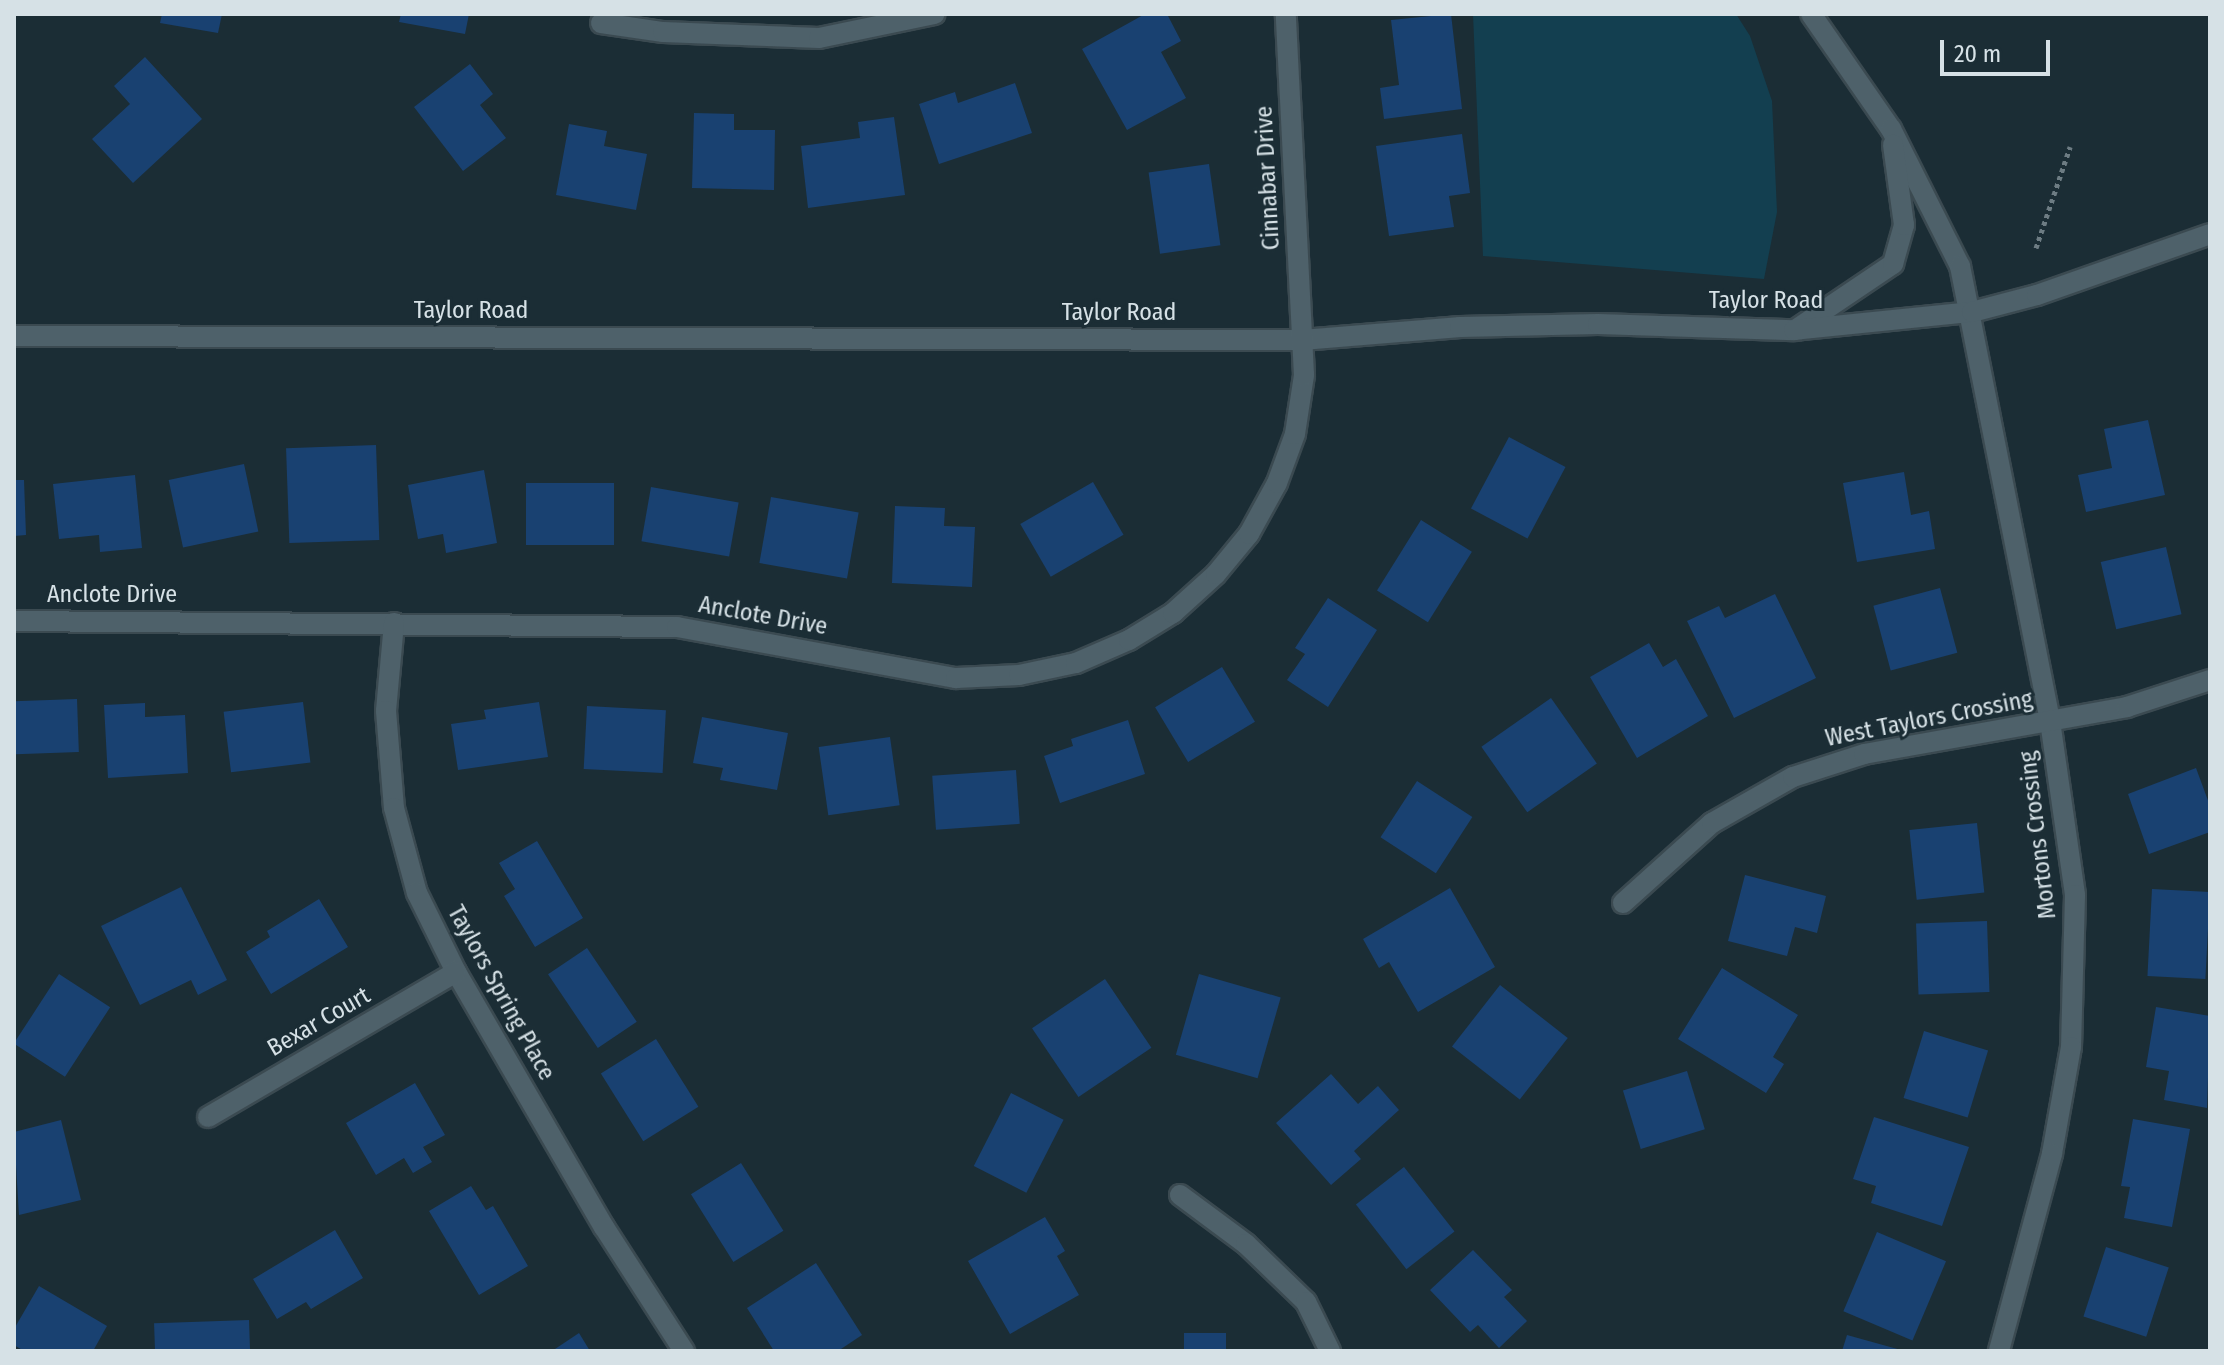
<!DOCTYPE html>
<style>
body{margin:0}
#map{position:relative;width:2224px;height:1365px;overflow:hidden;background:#1b2d35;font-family:"Fira Sans Condensed",sans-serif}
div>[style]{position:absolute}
.green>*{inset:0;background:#133f50}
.building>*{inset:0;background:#194171;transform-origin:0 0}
.path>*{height:5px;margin-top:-2.5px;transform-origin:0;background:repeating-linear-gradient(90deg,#6d7c83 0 4px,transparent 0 8px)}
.roads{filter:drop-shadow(2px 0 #3b4a51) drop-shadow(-2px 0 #3b4a51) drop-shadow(0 2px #3b4a51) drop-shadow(0 -2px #3b4a51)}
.street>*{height:20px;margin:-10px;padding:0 10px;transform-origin:10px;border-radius:10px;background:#4e616a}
span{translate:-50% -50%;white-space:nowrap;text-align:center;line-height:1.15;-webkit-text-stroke:6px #1b2d35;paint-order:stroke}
.street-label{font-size:24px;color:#d6e1e6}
.frame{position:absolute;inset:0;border:16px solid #d6e1e6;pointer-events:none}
.scale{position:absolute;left:1940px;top:40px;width:110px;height:36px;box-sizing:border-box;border:4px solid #d6e1e6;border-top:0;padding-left:10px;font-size:24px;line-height:28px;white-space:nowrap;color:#d6e1e6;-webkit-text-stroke:6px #1b2d35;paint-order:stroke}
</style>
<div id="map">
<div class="green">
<div style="clip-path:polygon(1473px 14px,1736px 14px,1750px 36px,1772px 101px,1777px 212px,1764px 279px,1483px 256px)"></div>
</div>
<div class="building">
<div style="clip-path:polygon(162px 14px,222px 14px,218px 33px,160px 23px)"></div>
<div style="clip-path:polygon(401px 14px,469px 14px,465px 34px,399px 22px)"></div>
<div style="clip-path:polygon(1145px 14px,1167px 14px,1181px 41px,1161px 52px,1186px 98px,1127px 130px,1082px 49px)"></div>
<div style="clip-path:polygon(1451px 14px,1462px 109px,1384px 119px,1380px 88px,1399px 85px,1391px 20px)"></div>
<div style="clip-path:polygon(145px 57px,202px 119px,133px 183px,92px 139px,130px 104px,114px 86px)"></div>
<div style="clip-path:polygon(470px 64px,493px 94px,480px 105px,506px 138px,463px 171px,414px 107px)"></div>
<div style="clip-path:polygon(1015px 83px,1032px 133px,939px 164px,919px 104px,955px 92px,958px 103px)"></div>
<div style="clip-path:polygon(694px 113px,734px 114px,734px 130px,775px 130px,774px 190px,692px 188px)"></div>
<div style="clip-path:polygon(894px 117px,905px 195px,808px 208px,801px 146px,860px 138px,858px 122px)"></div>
<div style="clip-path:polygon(569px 124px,607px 131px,604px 146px,647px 154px,636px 210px,556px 195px)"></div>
<div style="clip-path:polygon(1462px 134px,1470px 193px,1449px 196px,1454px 227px,1389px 236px,1376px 146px)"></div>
<div style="left:1209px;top:164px;width:82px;height:61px;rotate:82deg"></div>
<div style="clip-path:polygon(2148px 420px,2165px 495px,2086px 512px,2078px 475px,2112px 468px,2104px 429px)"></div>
<div style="left:1509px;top:437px;width:64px;height:81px;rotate:28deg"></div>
<div style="left:376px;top:445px;width:95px;height:90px;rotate:88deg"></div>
<div style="left:244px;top:464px;width:69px;height:77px;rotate:78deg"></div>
<div style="clip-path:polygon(484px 470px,497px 543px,446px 553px,443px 534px,418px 539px,408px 485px)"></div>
<div style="clip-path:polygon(1904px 472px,1911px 515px,1929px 511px,1935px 549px,1857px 562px,1843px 483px)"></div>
<div style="clip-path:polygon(135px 475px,142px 548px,100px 552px,99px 535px,59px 539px,53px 484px)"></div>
<div style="clip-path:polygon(14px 480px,24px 480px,26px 535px,14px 536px)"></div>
<div style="left:1093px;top:482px;width:61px;height:84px;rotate:60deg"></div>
<div style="left:614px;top:483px;width:62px;height:88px;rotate:90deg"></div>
<div style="left:651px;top:487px;width:89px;height:55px;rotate:10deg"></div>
<div style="left:771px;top:497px;width:89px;height:67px;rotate:10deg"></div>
<div style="clip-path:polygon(895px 506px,945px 508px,944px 526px,975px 527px,972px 587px,892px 583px)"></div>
<div style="left:1421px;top:520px;width:60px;height:83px;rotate:32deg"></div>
<div style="left:2166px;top:547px;width:69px;height:67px;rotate:77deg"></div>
<div style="left:1940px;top:588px;width:67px;height:69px;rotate:75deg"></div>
<div style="clip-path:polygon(1775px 594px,1816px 678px,1734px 718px,1687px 621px,1719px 606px,1725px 618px)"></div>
<div style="clip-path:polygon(1328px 598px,1377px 630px,1328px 707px,1287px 680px,1305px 654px,1295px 648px)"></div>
<div style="clip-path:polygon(1649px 643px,1663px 667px,1676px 659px,1708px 716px,1637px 758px,1590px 677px)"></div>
<div style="left:1222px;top:667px;width:64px;height:78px;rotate:59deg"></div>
<div style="left:1551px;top:698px;width:80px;height:85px;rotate:55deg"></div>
<div style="left:77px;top:699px;width:53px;height:63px;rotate:88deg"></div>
<div style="left:303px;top:702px;width:61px;height:80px;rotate:83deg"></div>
<div style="clip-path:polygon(539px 702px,548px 757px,458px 770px,451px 724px,486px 719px,484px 710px)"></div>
<div style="clip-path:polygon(145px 703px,145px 717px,185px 715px,188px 773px,108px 778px,104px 705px)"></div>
<div style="left:587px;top:706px;width:79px;height:63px;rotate:3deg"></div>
<div style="clip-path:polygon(702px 717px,788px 733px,777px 790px,720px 780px,723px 768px,693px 763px)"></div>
<div style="clip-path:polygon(1128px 720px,1145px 774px,1060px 803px,1044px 756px,1073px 746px,1071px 739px)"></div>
<div style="left:890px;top:737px;width:69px;height:72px;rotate:82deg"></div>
<div style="clip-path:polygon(2196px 768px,2210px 806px,2210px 832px,2149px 854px,2128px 794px)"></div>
<div style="left:1016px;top:770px;width:54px;height:84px;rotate:86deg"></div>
<div style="left:1417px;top:781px;width:66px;height:67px;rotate:33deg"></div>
<div style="left:1977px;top:823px;width:70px;height:68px;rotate:84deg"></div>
<div style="clip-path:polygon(537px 841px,583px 918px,535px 947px,504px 896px,515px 889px,499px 863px)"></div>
<div style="clip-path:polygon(1745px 875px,1826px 896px,1817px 933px,1795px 927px,1787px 956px,1728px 941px)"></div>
<div style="clip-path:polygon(181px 887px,227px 980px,198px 995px,191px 980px,140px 1005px,101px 926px)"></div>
<div style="clip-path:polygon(1450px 888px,1495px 967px,1418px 1012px,1389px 962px,1379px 968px,1363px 939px)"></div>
<div style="left:2152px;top:889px;width:58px;height:87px;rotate:3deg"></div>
<div style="clip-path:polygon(319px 899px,348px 947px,271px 994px,246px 952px,270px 937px,267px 931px)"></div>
<div style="left:1987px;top:921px;width:71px;height:71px;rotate:88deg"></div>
<div style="left:587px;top:948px;width:89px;height:47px;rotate:56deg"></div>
<div style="clip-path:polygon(1722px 968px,1798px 1015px,1773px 1057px,1784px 1064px,1766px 1093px,1678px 1039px)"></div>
<div style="left:59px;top:974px;width:61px;height:83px;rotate:33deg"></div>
<div style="left:1199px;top:974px;width:85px;height:84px;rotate:16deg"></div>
<div style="left:1105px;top:979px;width:83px;height:88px;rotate:56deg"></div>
<div style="left:1500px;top:985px;width:86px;height:78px;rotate:38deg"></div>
<div style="clip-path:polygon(2156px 1007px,2210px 1016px,2207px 1108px,2164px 1100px,2169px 1071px,2146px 1067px)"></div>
<div style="left:1924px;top:1031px;width:67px;height:70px;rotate:17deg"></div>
<div style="left:656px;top:1039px;width:80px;height:65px;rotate:58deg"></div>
<div style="left:1687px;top:1071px;width:61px;height:67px;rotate:73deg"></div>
<div style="clip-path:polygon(1331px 1074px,1358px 1104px,1378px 1086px,1399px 1110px,1354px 1151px,1361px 1159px,1331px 1185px,1276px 1123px)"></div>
<div style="clip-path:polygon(415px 1083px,445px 1135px,423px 1147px,432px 1162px,413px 1173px,404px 1158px,376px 1175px,346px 1123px)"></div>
<div style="left:1011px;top:1093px;width:59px;height:82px;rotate:27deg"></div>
<div style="clip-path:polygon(1874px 1117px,1969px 1147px,1942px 1226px,1871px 1203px,1876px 1186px,1853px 1179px)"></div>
<div style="clip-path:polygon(2133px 1119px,2190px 1129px,2172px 1227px,2124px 1218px,2130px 1187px,2121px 1186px)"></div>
<div style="clip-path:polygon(61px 1120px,81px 1200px,19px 1215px,14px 1132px)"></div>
<div style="left:741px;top:1163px;width:80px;height:59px;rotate:58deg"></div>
<div style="left:1404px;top:1167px;width:82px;height:61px;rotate:52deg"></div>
<div style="clip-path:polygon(471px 1186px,486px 1210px,493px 1206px,528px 1266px,479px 1295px,429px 1211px)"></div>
<div style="clip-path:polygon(1045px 1217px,1065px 1251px,1057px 1256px,1079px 1295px,1010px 1334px,968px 1261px)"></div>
<div style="clip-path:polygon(335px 1230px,363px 1278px,311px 1309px,306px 1302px,277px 1319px,253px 1279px)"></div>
<div style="left:1877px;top:1232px;width:75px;height:86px;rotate:23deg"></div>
<div style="left:2106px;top:1247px;width:66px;height:73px;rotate:18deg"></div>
<div style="clip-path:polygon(1473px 1250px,1512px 1290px,1504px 1297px,1527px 1321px,1499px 1348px,1478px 1325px,1470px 1332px,1430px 1290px)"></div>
<div style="clip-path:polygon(816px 1263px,862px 1335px,838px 1351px,774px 1351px,747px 1308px)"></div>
<div style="clip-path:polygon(39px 1286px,107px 1326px,93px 1351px,24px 1351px,14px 1345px,14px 1329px)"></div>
<div style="left:249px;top:1320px;width:31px;height:95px;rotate:88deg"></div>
<div style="clip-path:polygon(579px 1333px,590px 1351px,552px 1351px)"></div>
<div style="left:1226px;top:1333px;width:18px;height:42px;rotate:90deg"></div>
<div style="clip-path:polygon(1847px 1335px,1901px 1350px,1901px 1351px,1842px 1351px)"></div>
</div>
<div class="path">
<div style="left:2036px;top:248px;width:107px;rotate:-71.4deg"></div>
</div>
<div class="roads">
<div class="street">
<div style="left:1811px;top:14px;width:140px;rotate:55.2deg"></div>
<div style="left:1891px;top:129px;width:153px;rotate:63.3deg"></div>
<div style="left:1960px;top:266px;width:464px;rotate:78.8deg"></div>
<div style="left:2050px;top:721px;width:176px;rotate:81.8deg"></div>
<div style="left:2075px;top:895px;width:152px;rotate:91.5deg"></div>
<div style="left:2071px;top:1047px;width:109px;rotate:100.1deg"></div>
<div style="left:2052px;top:1154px;width:204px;rotate:105.1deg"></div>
<div style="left:601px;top:23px;width:63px;rotate:8.3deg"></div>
<div style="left:663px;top:32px;width:156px;rotate:2.2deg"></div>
<div style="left:819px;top:38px;width:118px;rotate:-11.7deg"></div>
<div style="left:1798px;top:328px;width:115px;rotate:-34deg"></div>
<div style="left:1893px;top:264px;width:41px;rotate:-74.2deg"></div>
<div style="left:1904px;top:225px;width:81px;rotate:-97.8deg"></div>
<div style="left:14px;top:336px;width:1288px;rotate:0.18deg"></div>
<div style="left:1302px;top:340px;width:159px;rotate:-4.7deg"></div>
<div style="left:1460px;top:327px;width:138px;rotate:-1.2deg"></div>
<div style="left:1598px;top:324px;width:196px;rotate:1.8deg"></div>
<div style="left:1794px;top:330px;width:179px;rotate:-5.8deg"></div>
<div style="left:1972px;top:312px;width:67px;rotate:-14.7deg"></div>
<div style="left:2037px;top:295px;width:183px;rotate:-19.4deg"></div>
<div style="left:14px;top:621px;width:663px;rotate:0.52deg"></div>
<div style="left:677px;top:627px;width:284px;rotate:10.4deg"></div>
<div style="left:956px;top:678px;width:63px;rotate:-2.7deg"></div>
<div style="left:1019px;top:675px;width:58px;rotate:-11.9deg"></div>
<div style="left:1076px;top:663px;width:58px;rotate:-23.5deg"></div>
<div style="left:1129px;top:640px;width:52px;rotate:-31.5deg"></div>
<div style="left:1173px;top:613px;width:58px;rotate:-42.2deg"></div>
<div style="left:1216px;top:574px;width:52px;rotate:-50.5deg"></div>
<div style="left:1249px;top:534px;width:58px;rotate:-61.2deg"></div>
<div style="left:1277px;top:483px;width:52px;rotate:-69.8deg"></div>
<div style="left:1295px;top:434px;width:60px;rotate:-81.3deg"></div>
<div style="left:1304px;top:375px;width:361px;rotate:-92.9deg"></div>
<div style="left:394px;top:623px;width:88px;rotate:95.2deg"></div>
<div style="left:386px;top:711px;width:97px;rotate:85.3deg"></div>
<div style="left:394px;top:808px;width:88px;rotate:74.9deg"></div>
<div style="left:417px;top:893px;width:88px;rotate:63.7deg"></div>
<div style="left:456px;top:972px;width:295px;rotate:59.9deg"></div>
<div style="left:604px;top:1227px;width:148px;rotate:57.2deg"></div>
<div style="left:1623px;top:903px;width:120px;rotate:-42deg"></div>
<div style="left:1712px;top:823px;width:93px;rotate:-29.6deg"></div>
<div style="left:1793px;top:777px;width:75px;rotate:-17.9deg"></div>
<div style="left:1864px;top:754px;width:267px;rotate:-10.1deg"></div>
<div style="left:2127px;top:707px;width:87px;rotate:-18deg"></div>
<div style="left:208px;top:1117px;width:287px;rotate:-30.3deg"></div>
<div style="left:1180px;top:1195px;width:82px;rotate:36.6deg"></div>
<div style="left:1246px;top:1244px;width:83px;rotate:44deg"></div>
<div style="left:1306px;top:1302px;width:55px;rotate:63.9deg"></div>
</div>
</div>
<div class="street-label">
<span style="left:1268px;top:178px;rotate:-93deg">Cinnabar Drive</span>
<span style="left:1766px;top:301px">Taylor Road</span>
<span style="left:471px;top:311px">Taylor Road</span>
<span style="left:1119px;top:313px">Taylor Road</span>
<span style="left:112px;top:595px">Anclote Drive</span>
<span style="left:763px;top:616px;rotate:10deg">Anclote Drive</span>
<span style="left:1929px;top:719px;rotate:-11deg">West Taylors Crossing</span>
<span style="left:2038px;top:835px;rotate:-97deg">Mortons Crossing</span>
<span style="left:501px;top:993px;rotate:61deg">Taylors Spring Place</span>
<span style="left:319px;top:1022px;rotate:-30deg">Bexar Court</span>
</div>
<div class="frame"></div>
<div class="scale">20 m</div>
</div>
